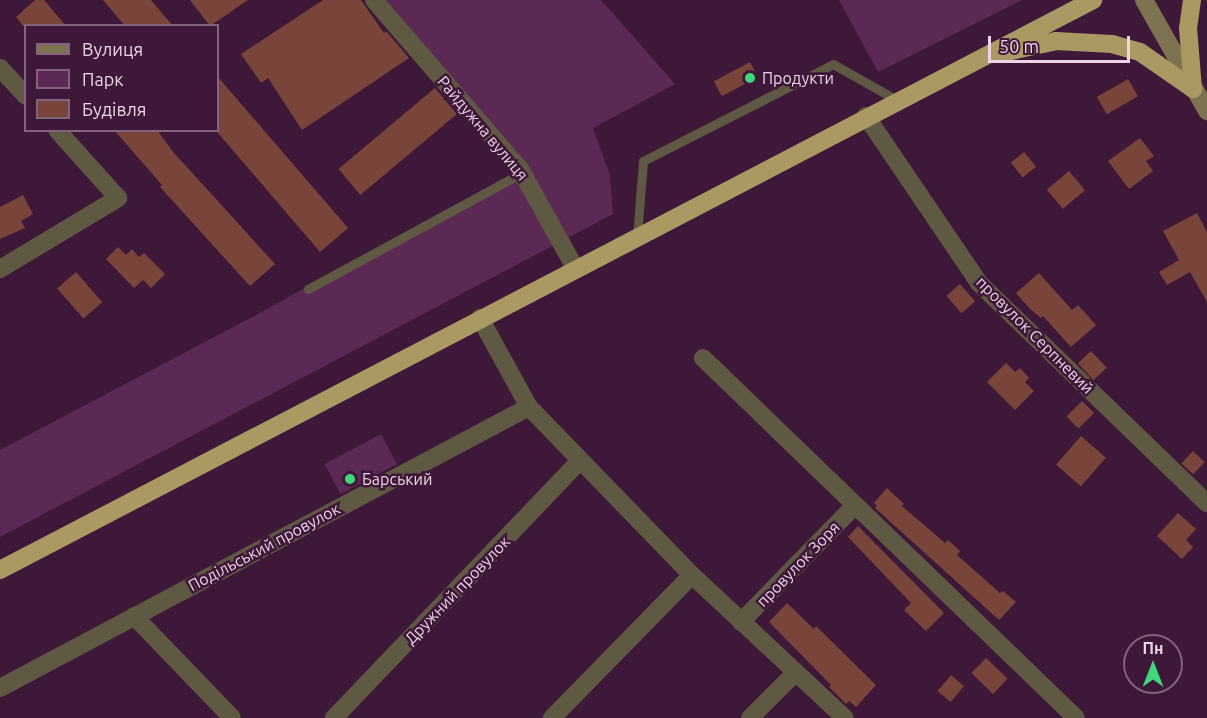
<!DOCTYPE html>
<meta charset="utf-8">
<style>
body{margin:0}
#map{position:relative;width:1207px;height:718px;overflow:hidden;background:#3d1838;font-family:Ubuntu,sans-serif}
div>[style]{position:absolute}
.green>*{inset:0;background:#5b2954;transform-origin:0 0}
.building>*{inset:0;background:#794439;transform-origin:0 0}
.lane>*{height:9px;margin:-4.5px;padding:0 4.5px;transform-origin:4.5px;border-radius:4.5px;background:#5f5843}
.street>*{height:18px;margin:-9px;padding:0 9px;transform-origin:9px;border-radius:9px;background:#5f5843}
.secondary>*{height:18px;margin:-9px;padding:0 9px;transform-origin:9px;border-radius:9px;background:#7e7350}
.highway>*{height:18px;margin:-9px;padding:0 9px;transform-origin:9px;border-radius:9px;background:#aa9963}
.dots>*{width:16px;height:16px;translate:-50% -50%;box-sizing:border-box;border:3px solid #3d1838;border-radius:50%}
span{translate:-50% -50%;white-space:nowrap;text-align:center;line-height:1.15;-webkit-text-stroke:5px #3d1838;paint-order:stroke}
.poi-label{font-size:16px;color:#ecd3e7}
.left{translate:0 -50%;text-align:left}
.street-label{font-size:16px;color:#ecd3e7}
.legend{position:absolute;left:24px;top:24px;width:195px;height:108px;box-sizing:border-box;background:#3d1838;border:2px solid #83637e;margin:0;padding:8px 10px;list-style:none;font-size:18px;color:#ecd3e7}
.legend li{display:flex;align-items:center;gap:12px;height:30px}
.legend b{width:30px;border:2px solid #83637e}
.north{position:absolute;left:1123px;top:634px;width:60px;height:60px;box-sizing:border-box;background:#3d1838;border:2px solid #83637e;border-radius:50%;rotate:0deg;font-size:16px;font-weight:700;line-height:24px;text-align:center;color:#ecd3e7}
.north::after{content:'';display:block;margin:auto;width:21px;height:27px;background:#40d77c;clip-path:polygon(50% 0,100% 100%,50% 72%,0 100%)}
.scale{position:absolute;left:988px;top:36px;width:142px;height:27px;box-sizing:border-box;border:3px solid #ecd3e7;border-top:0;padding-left:8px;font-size:18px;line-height:21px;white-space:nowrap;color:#ecd3e7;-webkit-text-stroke:4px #3d1838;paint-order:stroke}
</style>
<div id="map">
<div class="green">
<div style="clip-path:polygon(374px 0,601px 0,675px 84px,593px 128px,610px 175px,613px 214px,0 537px,0 450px,256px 315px,520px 169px)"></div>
<div style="clip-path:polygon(839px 0,1022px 0,878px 72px)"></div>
<div style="left:381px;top:434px;width:34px;height:64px;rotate:62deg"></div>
</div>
<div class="building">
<div style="clip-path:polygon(35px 0,44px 0,66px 26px,23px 26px,16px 17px)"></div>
<div style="clip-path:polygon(103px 0,151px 0,173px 26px,125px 26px)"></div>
<div style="clip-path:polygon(190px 0,248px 0,210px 26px)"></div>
<div style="clip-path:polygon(323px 0,361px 0,384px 33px,386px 31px,409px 58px,302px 130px,268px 78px,261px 83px,241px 54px)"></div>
<div style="left:750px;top:62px;width:17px;height:41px;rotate:62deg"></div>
<div style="clip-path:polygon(218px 77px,348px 228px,320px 252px,218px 133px)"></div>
<div style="left:1128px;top:79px;width:20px;height:36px;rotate:60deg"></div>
<div style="left:435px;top:88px;width:34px;height:126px;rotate:50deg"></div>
<div style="clip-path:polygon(114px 130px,157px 130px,174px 153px,275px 264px,250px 286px,160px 187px,162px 185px)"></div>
<div style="clip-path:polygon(1140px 138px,1154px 156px,1146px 161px,1153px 171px,1129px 189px,1108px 161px)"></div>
<div style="left:1024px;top:152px;width:19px;height:17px;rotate:51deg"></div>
<div style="left:1069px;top:171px;width:25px;height:29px;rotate:50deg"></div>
<div style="clip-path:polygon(23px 195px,33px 214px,21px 221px,25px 228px,0 239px,0 207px)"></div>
<div style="clip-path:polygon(1197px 213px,1207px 232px,1207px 302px,1190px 272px,1167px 285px,1159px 272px,1179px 260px,1163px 231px)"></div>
<div style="clip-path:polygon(118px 247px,126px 255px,132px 249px,139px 257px,144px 253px,165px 274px,151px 288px,143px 280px,134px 288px,106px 259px)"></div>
<div style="left:76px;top:272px;width:40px;height:25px;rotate:49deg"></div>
<div style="clip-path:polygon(1039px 273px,1072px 310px,1078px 305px,1096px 325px,1071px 347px,1043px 316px,1041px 318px,1030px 309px,1016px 293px)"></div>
<div style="left:960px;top:284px;width:23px;height:18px;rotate:49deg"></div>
<div style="left:1091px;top:351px;width:23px;height:18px;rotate:47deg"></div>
<div style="clip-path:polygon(1006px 363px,1015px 372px,1020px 368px,1029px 378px,1025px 382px,1034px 391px,1015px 410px,987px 382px)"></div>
<div style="left:1082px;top:401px;width:17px;height:22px;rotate:45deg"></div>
<div style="left:1081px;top:436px;width:33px;height:38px;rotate:41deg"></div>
<div style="left:1193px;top:451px;width:16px;height:17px;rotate:43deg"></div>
<div style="clip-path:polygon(887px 488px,904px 504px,902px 506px,945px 543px,948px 540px,960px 551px,957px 555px,1000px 593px,1003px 591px,1016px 602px,999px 620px,875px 508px,877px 506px,874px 503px)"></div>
<div style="clip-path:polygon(1178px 513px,1196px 529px,1186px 540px,1193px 547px,1182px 559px,1157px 536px)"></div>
<div style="clip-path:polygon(858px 526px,944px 613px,926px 631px,904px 610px,911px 603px,848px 537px)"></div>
<div style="clip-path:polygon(787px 603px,814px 629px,816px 626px,876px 685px,856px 707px,849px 701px,846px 704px,829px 687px,831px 685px,769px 622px)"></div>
<div style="left:986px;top:658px;width:30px;height:21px;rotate:44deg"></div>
<div style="left:951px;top:675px;width:17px;height:21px;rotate:40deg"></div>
</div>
<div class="lane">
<div style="left:637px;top:236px;width:75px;rotate:-85.4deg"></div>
<div style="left:643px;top:161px;width:213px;rotate:-27deg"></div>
<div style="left:833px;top:64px;width:73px;rotate:29.4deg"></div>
<div style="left:308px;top:289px;width:243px;rotate:-28.5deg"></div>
</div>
<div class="street">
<div style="left:374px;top:0;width:223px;rotate:49.2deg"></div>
<div style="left:520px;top:169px;width:113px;rotate:60.9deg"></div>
<div style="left:0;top:68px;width:38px;rotate:47deg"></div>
<div style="left:866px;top:116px;width:202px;rotate:55.9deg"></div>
<div style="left:979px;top:283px;width:317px;rotate:44deg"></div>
<div style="left:0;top:269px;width:138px;rotate:-31deg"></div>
<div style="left:118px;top:198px;width:91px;rotate:-131.9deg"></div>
<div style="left:480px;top:318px;width:102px;rotate:61.2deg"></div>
<div style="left:529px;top:407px;width:234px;rotate:45.9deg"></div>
<div style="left:692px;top:575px;width:209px;rotate:43.1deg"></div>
<div style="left:703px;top:358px;width:518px;rotate:43.98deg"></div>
<div style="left:134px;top:616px;width:141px;rotate:46.1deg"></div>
<div style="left:741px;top:622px;width:163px;rotate:-45.7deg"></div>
<div style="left:0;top:688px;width:599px;rotate:-27.98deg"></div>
<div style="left:334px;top:718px;width:356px;rotate:-46.3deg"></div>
<div style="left:552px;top:718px;width:200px;rotate:-45.6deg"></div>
<div style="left:750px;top:718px;width:64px;rotate:-45deg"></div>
</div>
<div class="secondary">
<div style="left:1144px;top:0;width:128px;rotate:60.4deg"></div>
</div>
<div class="highway">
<div style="left:1192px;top:0;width:28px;rotate:98deg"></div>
<div style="left:1188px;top:28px;width:61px;rotate:85.3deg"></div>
<div style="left:1002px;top:53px;width:55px;rotate:-12.5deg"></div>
<div style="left:1056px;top:41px;width:56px;rotate:3.1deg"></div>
<div style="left:1112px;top:44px;width:29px;rotate:16deg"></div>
<div style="left:1140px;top:52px;width:65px;rotate:34.9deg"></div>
<div style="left:0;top:570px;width:1233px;rotate:-27.54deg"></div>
</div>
<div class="dots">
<div style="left:750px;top:78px;background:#40d77c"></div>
<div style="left:350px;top:479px;background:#40d77c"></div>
</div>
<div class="poi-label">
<span class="left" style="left:762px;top:78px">Продукти</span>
<span class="left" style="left:362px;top:479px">Барський</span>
</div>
<div class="street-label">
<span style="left:483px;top:128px;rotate:50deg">Райдужна вулиця</span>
<span style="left:1035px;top:335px;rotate:45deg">провулок Серпневий</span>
<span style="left:264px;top:547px;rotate:-28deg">Подільський провулок</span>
<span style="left:798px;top:564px;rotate:-46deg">провулок Зоря</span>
<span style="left:457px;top:590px;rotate:-46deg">Дружний провулок</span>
</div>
<ul class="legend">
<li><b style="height:8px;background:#7e7350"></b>Вулиця</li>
<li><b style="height:16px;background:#5b2954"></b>Парк</li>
<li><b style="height:16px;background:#794439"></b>Будівля</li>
</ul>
<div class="north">Пн</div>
<div class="scale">50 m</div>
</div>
